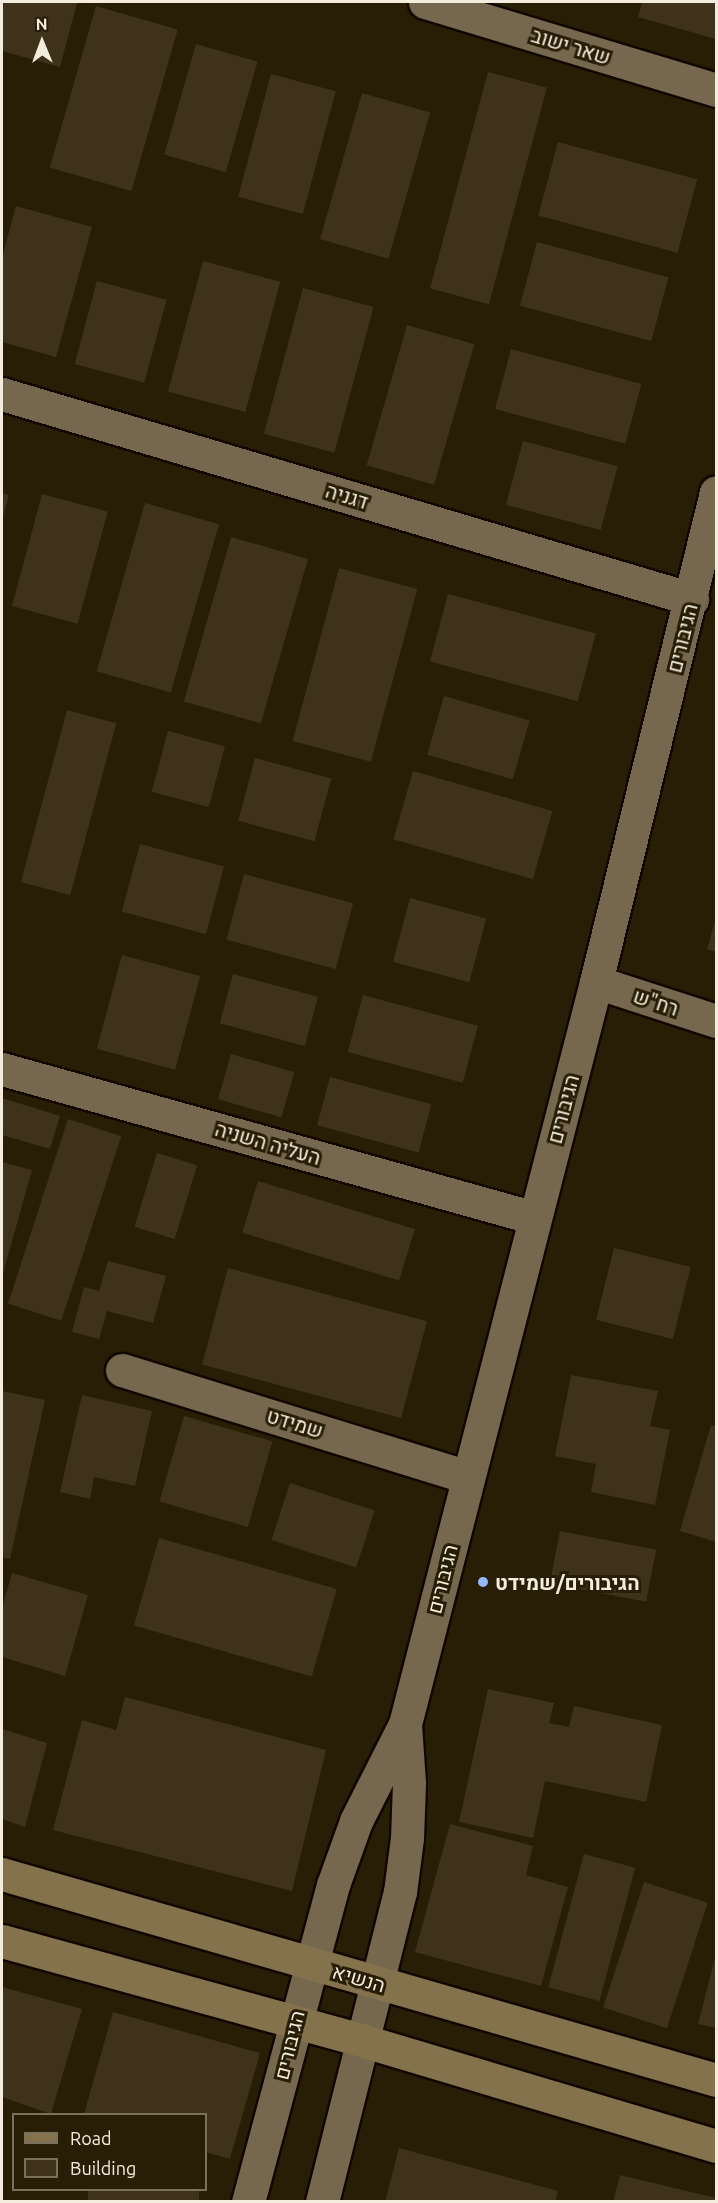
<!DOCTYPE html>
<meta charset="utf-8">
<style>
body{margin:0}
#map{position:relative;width:718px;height:2203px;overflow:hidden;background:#281e05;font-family:Ubuntu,Heebo,sans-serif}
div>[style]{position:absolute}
.building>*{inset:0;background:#3e331a;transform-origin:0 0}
.roads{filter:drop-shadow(2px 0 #110700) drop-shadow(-2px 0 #110700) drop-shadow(0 2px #110700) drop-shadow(0 -2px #110700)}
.minor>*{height:33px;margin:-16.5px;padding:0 16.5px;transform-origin:16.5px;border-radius:16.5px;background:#75684e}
.tertiary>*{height:33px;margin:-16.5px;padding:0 16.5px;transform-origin:16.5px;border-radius:16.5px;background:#75684e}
.secondary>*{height:33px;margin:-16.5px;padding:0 16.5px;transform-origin:16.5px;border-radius:16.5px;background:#84724c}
.dots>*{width:16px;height:16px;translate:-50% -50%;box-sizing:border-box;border:3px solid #281e05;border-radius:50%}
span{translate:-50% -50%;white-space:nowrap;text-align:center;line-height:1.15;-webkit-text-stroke:6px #281e05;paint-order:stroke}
.street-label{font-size:20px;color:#f4edde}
.poi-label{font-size:20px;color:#f4edde;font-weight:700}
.left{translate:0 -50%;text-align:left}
.frame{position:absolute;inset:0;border:3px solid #f4edde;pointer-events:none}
.legend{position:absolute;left:12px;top:2113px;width:195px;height:78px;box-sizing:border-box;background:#281e05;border:2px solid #7a715c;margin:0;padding:8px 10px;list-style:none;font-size:18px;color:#f4edde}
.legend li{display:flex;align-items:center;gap:12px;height:30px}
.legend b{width:30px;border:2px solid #7a715c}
.north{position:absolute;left:12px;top:12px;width:60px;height:60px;-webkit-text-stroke:4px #281e05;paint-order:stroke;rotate:359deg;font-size:16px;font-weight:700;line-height:24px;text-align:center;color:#f4edde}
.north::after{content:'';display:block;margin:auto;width:21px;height:27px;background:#f4edde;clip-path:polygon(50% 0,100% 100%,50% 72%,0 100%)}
</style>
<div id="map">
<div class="building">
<div style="clip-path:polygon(2px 2px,77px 3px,60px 67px,2px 51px)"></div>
<div style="clip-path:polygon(642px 2px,716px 2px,716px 39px,638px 17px)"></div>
<div style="left:96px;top:6px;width:85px;height:168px;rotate:16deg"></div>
<div style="left:196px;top:44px;width:64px;height:115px;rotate:16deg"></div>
<div style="left:488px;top:72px;width:61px;height:224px;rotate:15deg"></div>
<div style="left:271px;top:74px;width:67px;height:127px;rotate:15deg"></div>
<div style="left:362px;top:93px;width:71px;height:152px;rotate:16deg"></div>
<div style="left:558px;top:142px;width:144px;height:76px;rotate:15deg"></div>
<div style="clip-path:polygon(16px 206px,92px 227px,56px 357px,2px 342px,2px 258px)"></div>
<div style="left:537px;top:242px;width:136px;height:66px;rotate:15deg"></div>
<div style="left:203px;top:261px;width:80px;height:135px;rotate:15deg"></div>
<div style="left:97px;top:281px;width:72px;height:86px;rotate:15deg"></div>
<div style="left:303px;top:288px;width:73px;height:151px;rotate:15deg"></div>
<div style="left:407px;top:325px;width:70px;height:146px;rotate:16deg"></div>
<div style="left:511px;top:349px;width:135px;height:62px;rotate:15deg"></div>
<div style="left:523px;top:441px;width:98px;height:66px;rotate:15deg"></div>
<div style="clip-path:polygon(2px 493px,9px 495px,2px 521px)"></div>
<div style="left:42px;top:494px;width:68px;height:116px;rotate:15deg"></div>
<div style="left:145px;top:503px;width:77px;height:175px;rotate:16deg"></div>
<div style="left:231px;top:537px;width:80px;height:171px;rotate:16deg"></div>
<div style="left:339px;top:568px;width:81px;height:179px;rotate:15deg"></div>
<div style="left:448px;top:594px;width:153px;height:70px;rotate:15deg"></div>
<div style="left:444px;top:696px;width:89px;height:61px;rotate:16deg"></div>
<div style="left:67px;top:710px;width:51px;height:178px;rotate:15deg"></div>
<div style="left:168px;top:731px;width:59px;height:63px;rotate:15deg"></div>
<div style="left:255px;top:758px;width:79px;height:65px;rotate:15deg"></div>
<div style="left:413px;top:771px;width:145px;height:71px;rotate:16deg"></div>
<div style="left:140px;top:844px;width:87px;height:70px;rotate:15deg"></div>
<div style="left:244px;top:874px;width:113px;height:68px;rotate:15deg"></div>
<div style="left:410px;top:898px;width:79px;height:66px;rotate:15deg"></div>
<div style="clip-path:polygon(716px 918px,716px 952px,707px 949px)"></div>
<div style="left:122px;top:955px;width:81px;height:97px;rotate:15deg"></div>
<div style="left:233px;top:974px;width:88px;height:51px;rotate:15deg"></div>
<div style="left:363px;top:995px;width:119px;height:59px;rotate:15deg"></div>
<div style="left:231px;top:1054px;width:66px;height:47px;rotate:16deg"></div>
<div style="left:330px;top:1077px;width:105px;height:50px;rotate:15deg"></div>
<div style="clip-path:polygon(2px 1098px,60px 1116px,50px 1149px,2px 1135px)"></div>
<div style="left:68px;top:1119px;width:56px;height:194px;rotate:18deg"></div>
<div style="left:157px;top:1153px;width:42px;height:77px;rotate:17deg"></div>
<div style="clip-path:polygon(2px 1162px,32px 1170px,2px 1277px)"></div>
<div style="left:258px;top:1181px;width:164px;height:54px;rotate:17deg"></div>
<div style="left:614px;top:1248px;width:79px;height:74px;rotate:14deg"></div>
<div style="clip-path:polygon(108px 1261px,166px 1276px,153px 1323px,107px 1311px,99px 1339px,72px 1332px,84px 1287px,99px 1291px)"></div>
<div style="left:228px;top:1268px;width:206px;height:100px;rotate:15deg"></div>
<div style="clip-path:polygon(571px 1375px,658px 1391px,650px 1426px,670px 1430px,655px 1505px,591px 1492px,596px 1464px,555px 1456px)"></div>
<div style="clip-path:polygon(2px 1391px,45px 1400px,10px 1559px,2px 1557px)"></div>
<div style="clip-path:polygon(82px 1395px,152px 1411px,135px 1486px,94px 1477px,90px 1499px,60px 1492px)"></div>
<div style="left:184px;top:1416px;width:92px;height:89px;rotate:16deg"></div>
<div style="clip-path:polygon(711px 1425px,716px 1426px,716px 1542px,680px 1531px)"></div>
<div style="left:290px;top:1483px;width:89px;height:60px;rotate:18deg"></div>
<div style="left:560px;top:1531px;width:98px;height:53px;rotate:11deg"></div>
<div style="left:159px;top:1538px;width:185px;height:91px;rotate:16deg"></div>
<div style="clip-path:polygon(12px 1573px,88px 1595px,65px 1676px,2px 1657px,2px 1608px)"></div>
<div style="clip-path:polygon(488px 1689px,554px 1703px,549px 1723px,569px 1727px,574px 1706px,662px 1725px,646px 1802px,545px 1781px,533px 1838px,459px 1822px)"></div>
<div style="clip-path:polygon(125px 1697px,326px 1750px,292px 1891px,53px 1830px,82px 1720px,116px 1730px)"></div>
<div style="clip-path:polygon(2px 1729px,47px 1743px,25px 1827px,2px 1819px)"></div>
<div style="clip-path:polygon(450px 1824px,533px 1846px,526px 1875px,568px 1887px,541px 1986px,415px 1952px)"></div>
<div style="left:584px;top:1854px;width:53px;height:138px;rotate:15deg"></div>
<div style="left:644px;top:1882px;width:67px;height:132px;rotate:18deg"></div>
<div style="clip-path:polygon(716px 1954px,716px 2028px,698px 2024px)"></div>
<div style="clip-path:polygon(2px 1987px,82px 2009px,51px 2114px,2px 2097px)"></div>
<div style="clip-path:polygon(113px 2012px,260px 2053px,230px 2159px,206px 2152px,206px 2114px,84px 2114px)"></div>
<div style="clip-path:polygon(399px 2148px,558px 2191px,555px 2202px,385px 2202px)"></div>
<div style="clip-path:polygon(620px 2175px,716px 2198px,716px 2202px,613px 2202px)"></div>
<div style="left:88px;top:2190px;width:111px;height:13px"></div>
</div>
<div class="roads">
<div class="minor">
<div style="left:425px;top:2px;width:304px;rotate:16.8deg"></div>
<div style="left:2px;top:394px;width:720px;rotate:16.55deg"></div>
<div style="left:596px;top:982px;width:126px;rotate:18deg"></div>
<div style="left:2px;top:1069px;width:553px;rotate:15.62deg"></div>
<div style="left:122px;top:1370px;width:361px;rotate:17.2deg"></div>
</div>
<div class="tertiary">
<div style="left:248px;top:2202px;width:328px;rotate:-75deg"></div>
<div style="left:333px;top:1885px;width:68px;rotate:-70.2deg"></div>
<div style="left:356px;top:1821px;width:109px;rotate:-63.2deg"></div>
<div style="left:405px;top:1724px;width:766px;rotate:-75.56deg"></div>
<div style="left:596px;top:982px;width:504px;rotate:-76.24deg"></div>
<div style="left:322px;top:2202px;width:320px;rotate:-75.9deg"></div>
<div style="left:400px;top:1892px;width:54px;rotate:-82.6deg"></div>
<div style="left:407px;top:1838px;width:55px;rotate:-87.9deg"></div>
<div style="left:409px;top:1783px;width:59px;rotate:-93.9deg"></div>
</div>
<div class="secondary">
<div style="left:2px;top:1874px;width:743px;rotate:16.09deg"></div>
<div style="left:2px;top:1941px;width:376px;rotate:15.4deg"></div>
<div style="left:364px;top:2041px;width:367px;rotate:16.6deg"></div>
</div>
</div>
<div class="dots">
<div style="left:483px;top:1582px;background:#96b6fd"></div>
</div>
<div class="street-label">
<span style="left:571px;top:46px;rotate:17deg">שאר ישוב</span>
<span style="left:347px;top:496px;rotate:17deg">דגניה</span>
<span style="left:682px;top:638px;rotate:-76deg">הגיבורים</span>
<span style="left:656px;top:1002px;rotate:18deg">רח"ש</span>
<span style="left:563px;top:1109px;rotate:-75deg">הגיבורים</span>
<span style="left:268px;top:1143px;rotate:16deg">העליה השניה</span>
<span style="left:295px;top:1423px;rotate:17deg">שמידט</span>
<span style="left:442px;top:1579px;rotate:-76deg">הגיבורים</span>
<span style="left:359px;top:1978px;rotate:16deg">הנשיא</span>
<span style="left:289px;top:2045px;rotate:-76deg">הגיבורים</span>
</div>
<div class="poi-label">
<span class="left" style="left:495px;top:1582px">הגיבורים/שמידט</span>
</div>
<div class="frame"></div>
<ul class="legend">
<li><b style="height:8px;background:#84724c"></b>Road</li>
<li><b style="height:16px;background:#3e331a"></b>Building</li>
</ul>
<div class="north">N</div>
</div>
